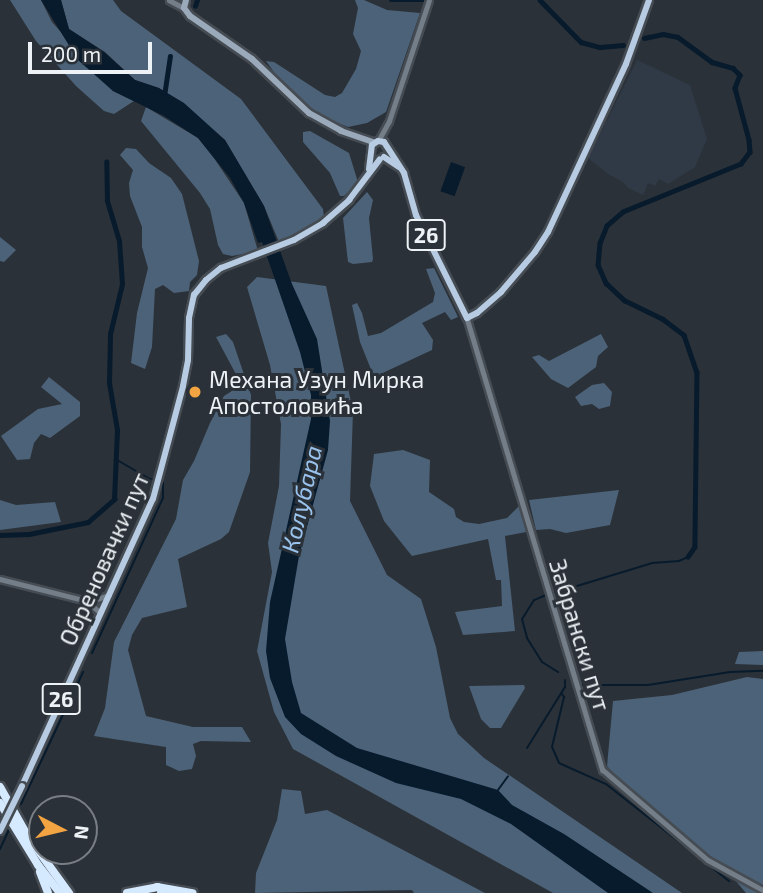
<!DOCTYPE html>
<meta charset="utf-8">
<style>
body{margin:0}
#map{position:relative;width:763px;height:893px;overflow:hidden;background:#2b3138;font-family:"Exo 2",sans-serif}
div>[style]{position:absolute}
.built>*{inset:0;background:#2f3a46}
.forest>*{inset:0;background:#4c6278}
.water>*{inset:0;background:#071b2d;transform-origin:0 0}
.stream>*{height:2px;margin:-1px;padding:0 1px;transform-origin:1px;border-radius:1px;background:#071b2d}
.canal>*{height:4.5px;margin:-2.25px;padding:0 2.25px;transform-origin:2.25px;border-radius:2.25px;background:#071b2d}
.roads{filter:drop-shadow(2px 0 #464c53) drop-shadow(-2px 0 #464c53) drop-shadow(0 2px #464c53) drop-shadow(0 -2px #464c53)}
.minor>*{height:4.5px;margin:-2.25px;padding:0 2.25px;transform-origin:2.25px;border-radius:2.25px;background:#747e89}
.tertiary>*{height:5px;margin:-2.5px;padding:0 2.5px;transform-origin:2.5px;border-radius:2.5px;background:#747e89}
.secondary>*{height:6px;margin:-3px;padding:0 3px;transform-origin:3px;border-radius:3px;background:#9aaabb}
.primary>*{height:6px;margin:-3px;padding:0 3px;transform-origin:3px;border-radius:3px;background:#b7cce2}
.motorway>*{height:8px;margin:-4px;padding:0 4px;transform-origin:4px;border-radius:4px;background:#d6eaff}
.bridges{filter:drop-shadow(2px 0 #464c53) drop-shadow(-2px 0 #464c53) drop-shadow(0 2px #464c53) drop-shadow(0 -2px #464c53)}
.primary-bridge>*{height:6px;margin:-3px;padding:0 3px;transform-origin:3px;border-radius:3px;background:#b7cce2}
.dots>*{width:19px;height:19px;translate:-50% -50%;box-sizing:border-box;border:4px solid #2b3138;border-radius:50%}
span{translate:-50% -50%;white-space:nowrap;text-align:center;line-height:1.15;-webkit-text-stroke:6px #2b3138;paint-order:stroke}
.shield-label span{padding:2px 5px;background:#2b3138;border:2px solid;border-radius:5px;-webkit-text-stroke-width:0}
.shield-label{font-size:21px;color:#edf2f6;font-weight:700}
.poi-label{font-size:23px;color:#edf2f6}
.left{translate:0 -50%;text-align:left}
.street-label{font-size:23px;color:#edf2f6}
.water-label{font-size:24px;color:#99c3ed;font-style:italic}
.north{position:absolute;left:28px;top:795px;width:70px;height:70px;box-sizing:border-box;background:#2b3138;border:2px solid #797e84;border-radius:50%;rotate:97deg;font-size:19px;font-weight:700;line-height:28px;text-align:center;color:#edf2f6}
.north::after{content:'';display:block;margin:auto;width:24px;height:32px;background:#f3a442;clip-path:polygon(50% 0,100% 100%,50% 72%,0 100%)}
.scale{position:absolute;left:28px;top:42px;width:124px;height:32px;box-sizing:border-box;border:4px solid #edf2f6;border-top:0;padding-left:9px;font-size:21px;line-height:24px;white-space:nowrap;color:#edf2f6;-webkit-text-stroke:5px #2b3138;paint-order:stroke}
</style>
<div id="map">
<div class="built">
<div style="clip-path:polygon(637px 60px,690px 85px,707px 139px,695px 167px,668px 184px,659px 179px,655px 186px,648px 183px,643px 195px,628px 188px,623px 182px,608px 174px,588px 158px)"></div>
</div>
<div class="forest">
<div style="clip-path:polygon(10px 0,41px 0,52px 22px,113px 91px,134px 101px,114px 114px,104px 111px,76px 86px,36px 41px)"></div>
<div style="clip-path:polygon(61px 0,113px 0,121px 11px,241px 99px,323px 209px,324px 217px,301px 233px,279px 242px,264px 206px,225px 140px,159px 88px,135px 80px,105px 52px,69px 29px)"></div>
<div style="clip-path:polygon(355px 0,364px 0,387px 10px,420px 13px,386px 112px,367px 123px,348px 127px,318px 115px,289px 93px,266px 61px,274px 62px,325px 95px,335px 97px,342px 93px,356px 69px,361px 51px,353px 34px,358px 8px)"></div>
<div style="clip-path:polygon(146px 107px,198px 138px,214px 158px,244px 203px,258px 251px,232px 256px,223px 254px,218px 245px,210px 209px,200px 193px,141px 121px)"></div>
<div style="clip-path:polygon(310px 131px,349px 153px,357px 179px,357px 184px,344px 196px,340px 196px,330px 173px,303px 142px,303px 132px)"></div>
<div style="clip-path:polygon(126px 148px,136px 149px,149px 163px,171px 178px,182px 194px,199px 261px,197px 275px,190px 282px,189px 291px,174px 293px,163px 285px,155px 289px,152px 347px,145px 369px,131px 363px,137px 313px,148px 268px,142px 247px,142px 227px,130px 196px,129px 183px,133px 170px,120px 155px)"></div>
<div style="clip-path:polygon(367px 192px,373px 200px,369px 218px,373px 259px,372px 262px,353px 264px,348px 262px,343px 218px)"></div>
<div style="clip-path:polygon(0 237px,16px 250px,4px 262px,0 261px)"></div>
<div style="clip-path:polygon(434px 268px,458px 317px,451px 320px,445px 312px,422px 323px,433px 340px,432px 350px,374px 377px,360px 342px,352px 305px,357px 303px,362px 313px,368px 336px,381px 333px,433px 302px,435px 293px,426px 269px)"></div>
<div style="clip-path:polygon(257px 277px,326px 286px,353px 411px,350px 501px,387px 575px,421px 599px,436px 647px,450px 718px,458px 734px,484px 758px,682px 893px,553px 893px,293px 749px,274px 712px,257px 651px,272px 572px,268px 543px,279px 486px,281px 424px,270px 365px,247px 287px)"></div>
<div style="clip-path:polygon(226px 334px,233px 342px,251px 395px,250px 472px,229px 532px,221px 539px,178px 559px,187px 607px,142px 618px,132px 635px,128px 650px,146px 716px,193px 727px,242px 727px,251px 742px,201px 741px,193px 744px,196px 756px,192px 769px,179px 771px,166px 765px,166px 747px,94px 736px,105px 708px,114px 642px,176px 519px,183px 480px,194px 461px,210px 423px,224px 396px,238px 387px,238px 378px,216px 337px)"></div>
<div style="clip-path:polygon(601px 334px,608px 347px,598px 356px,596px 367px,568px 388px,551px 379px,532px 357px,539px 355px,549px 361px)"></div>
<div style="clip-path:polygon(49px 377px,80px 402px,80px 416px,50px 438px,41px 434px,34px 443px,30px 459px,17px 460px,1px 436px,38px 409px,62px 404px,41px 387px)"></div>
<div style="clip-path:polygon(604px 383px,612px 392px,610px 406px,599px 409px,592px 404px,581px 406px,575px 397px,592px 385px)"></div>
<div style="clip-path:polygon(403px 450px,430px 460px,429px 492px,454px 509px,456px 517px,464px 522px,479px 524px,507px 518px,520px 505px,526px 532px,505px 536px,515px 631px,463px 635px,455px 612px,502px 606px,501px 580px,496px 580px,488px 539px,412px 556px,384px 521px,370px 486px,374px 454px)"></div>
<div style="clip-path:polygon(619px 490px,610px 525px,566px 533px,550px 529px,536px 530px,529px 500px)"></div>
<div style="clip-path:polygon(0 500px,16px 505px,55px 502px,61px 522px,0 530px)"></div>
<div style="clip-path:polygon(763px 651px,763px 665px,735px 664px,739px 652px)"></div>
<div style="clip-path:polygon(747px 677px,763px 679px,763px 893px,746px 893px,729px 873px,620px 781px,607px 766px,613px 701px,672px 695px)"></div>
<div style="clip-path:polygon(524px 685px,525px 688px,501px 728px,490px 728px,481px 719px,469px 686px)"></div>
<div style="clip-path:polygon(282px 789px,301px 791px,305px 814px,327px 810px,485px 893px,414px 893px,412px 890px,255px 893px,256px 873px,277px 820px)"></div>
</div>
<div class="water">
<div style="clip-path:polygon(41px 0,61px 0,69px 29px,104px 52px,135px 80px,159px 88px,184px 103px,225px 140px,264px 206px,292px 284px,317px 339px,330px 421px,328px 450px,299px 556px,285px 639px,292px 682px,301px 713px,357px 748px,498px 790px,512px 805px,564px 834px,653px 893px,608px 893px,511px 824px,461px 799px,396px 783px,336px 756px,301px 734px,285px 717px,270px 678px,266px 651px,270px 602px,311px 419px,311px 395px,300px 352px,262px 242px,258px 243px,244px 203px,230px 178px,198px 138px,164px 116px,113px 91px,78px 60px)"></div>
<div style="left:451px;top:162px;width:15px;height:31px;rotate:20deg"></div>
</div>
<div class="stream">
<div style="left:554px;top:593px;width:102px;rotate:-17deg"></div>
<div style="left:652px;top:563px;width:27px;rotate:-4deg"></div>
<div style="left:679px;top:561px;width:10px;rotate:-24deg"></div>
<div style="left:546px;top:595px;width:13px;rotate:157deg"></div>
<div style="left:534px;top:600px;width:22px;rotate:122deg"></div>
<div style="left:522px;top:619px;width:20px;rotate:75deg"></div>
<div style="left:527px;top:638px;width:28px;rotate:58deg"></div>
<div style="left:542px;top:662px;width:19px;rotate:32deg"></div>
<div style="left:92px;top:653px;width:170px;rotate:-65.4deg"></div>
<div style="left:163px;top:498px;width:15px;rotate:-90deg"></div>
<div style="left:163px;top:483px;width:14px;rotate:-163deg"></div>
<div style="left:150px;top:479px;width:39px;rotate:-150deg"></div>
<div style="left:581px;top:685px;width:67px"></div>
<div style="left:648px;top:685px;width:83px;rotate:-9deg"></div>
<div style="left:730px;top:672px;width:33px;rotate:-2deg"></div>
<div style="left:562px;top:694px;width:4px;rotate:56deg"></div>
<div style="left:564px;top:697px;width:51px;rotate:103.5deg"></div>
<div style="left:552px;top:747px;width:17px;rotate:66deg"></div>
<div style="left:559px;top:763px;width:51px;rotate:24.1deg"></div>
<div style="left:606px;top:784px;width:157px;rotate:38.3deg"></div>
<div style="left:527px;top:748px;width:72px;rotate:-58.1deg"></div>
<div style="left:565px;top:687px;width:7px;rotate:-90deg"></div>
<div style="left:498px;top:790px;width:17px;rotate:-54deg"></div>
<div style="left:21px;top:804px;width:146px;rotate:-64.8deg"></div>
<div style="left:0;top:849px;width:23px;rotate:-65deg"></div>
</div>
<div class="canal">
<div style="left:391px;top:0;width:36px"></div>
<div style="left:540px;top:0;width:59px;rotate:45.7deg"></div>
<div style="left:581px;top:42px;width:20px;rotate:15deg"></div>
<div style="left:600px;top:47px;width:23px;rotate:-5deg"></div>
<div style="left:195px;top:6px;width:6px;rotate:-72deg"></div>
<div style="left:644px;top:38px;width:19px;rotate:-12deg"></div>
<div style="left:663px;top:34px;width:15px;rotate:11deg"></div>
<div style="left:678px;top:37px;width:42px;rotate:36.3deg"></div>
<div style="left:712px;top:62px;width:22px;rotate:16deg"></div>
<div style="left:733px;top:68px;width:10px;rotate:45deg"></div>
<div style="left:740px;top:75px;width:14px;rotate:111deg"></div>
<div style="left:735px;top:88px;width:54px;rotate:74.9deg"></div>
<div style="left:749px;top:140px;width:12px;rotate:85deg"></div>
<div style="left:750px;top:152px;width:15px;rotate:127deg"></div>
<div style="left:741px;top:164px;width:127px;rotate:157.9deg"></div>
<div style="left:623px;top:212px;width:21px;rotate:139deg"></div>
<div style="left:607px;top:226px;width:18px;rotate:112deg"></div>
<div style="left:600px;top:243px;width:22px;rotate:95deg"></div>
<div style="left:598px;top:265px;width:20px;rotate:66deg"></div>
<div style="left:606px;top:283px;width:25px;rotate:43deg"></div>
<div style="left:624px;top:300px;width:43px;rotate:26deg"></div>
<div style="left:663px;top:319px;width:26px;rotate:37deg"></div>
<div style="left:684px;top:335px;width:39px;rotate:71deg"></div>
<div style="left:697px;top:372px;width:175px;rotate:90.7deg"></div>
<div style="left:695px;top:547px;width:12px;rotate:125deg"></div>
<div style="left:164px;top:96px;width:40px;rotate:-81.5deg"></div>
<div style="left:0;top:535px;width:29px;rotate:-2deg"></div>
<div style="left:29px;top:534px;width:60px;rotate:-11.5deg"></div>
<div style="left:88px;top:522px;width:35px;rotate:-41deg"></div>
<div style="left:114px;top:499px;width:69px;rotate:-87.5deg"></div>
<div style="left:117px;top:430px;width:48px;rotate:-99.7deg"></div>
<div style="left:109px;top:383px;width:49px;rotate:-88.8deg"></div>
<div style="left:110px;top:334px;width:51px;rotate:-76.5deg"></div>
<div style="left:122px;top:284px;width:43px;rotate:-94deg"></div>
<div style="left:119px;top:241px;width:42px;rotate:-106.7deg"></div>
<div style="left:107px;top:201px;width:39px;rotate:-91deg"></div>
</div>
<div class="roads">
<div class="minor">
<div style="left:169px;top:0;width:17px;rotate:28deg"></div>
<div style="left:467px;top:318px;width:472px;rotate:73.3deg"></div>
<div style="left:603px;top:770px;width:138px;rotate:40.6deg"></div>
<div style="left:708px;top:860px;width:63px;rotate:28.6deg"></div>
<div style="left:0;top:579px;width:90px;rotate:14.2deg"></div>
<div style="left:87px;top:601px;width:18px;rotate:41deg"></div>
<div style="left:91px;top:601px;width:19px;rotate:-18deg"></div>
</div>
<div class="tertiary">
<div style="left:378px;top:141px;width:23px;rotate:-61deg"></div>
<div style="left:389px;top:121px;width:127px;rotate:-71.7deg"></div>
</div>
<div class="secondary">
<div style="left:186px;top:0;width:8px;rotate:104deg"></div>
<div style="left:184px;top:8px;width:10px;rotate:53deg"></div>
<div style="left:190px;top:16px;width:75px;rotate:34.7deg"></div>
<div style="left:252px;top:59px;width:79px;rotate:43.5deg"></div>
<div style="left:309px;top:113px;width:37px;rotate:29deg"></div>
<div style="left:341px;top:131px;width:36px;rotate:19deg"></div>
</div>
<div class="primary">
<div style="left:384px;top:157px;width:18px;rotate:34deg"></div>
<div style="left:369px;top:169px;width:24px;rotate:-83deg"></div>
<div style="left:372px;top:145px;width:7px;rotate:-34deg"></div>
<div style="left:378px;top:141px;width:6px;rotate:9deg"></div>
<div style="left:384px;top:142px;width:37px;rotate:57deg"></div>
<div style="left:404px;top:173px;width:44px;rotate:74.1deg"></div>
<div style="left:416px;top:215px;width:115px;rotate:63.7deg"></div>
<div style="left:467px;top:318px;width:11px;rotate:-27deg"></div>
<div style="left:477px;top:313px;width:32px;rotate:-41deg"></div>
<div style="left:501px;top:292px;width:52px;rotate:-49.6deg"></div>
<div style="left:535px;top:252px;width:24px;rotate:-57deg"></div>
<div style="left:548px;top:232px;width:185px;rotate:-65.1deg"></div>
<div style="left:626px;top:64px;width:68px;rotate:-70.2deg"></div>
<div style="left:22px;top:786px;width:315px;rotate:-65.5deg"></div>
<div style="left:153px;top:499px;width:117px;rotate:-75.1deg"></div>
<div style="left:183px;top:386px;width:26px;rotate:-79deg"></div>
<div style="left:188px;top:360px;width:42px;rotate:-88.6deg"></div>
<div style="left:189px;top:318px;width:24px;rotate:-78deg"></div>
<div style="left:194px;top:295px;width:19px;rotate:-51deg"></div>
<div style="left:206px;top:280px;width:19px;rotate:-39deg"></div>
<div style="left:221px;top:268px;width:78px;rotate:-21deg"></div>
<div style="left:294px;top:240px;width:34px;rotate:-30deg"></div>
<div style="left:323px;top:223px;width:35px;rotate:-41deg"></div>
<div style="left:349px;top:200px;width:51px;rotate:-52.9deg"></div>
</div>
<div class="motorway">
<div style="left:0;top:787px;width:55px;rotate:60.6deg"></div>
<div style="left:27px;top:835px;width:72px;rotate:54.1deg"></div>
<div style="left:0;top:803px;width:73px;rotate:58.5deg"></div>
<div style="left:38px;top:865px;width:36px;rotate:52deg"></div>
<div style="left:40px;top:872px;width:22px;rotate:69deg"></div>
<div style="left:127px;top:893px;width:31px;rotate:-11deg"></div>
<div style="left:157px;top:887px;width:36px;rotate:10deg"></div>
<div style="left:161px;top:893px;width:2px"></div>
</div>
</div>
<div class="bridges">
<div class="primary-bridge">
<div style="left:0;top:831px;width:50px;rotate:-63.9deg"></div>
</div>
</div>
<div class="dots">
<div style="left:195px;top:392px;background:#f3a442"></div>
</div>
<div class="shield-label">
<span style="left:426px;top:235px">26</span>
<span style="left:61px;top:699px">26</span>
</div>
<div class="poi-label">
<span class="left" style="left:209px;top:392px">Механа Узун Мирка<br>Апостоловића</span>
</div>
<div class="street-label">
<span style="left:104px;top:559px;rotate:-66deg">Обреновачки пут</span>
<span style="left:580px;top:635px;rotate:73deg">Забрански пут</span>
</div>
<div class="water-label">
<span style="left:301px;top:499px;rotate:-77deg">Колубара</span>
</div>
<div class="north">N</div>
<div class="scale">200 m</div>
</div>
